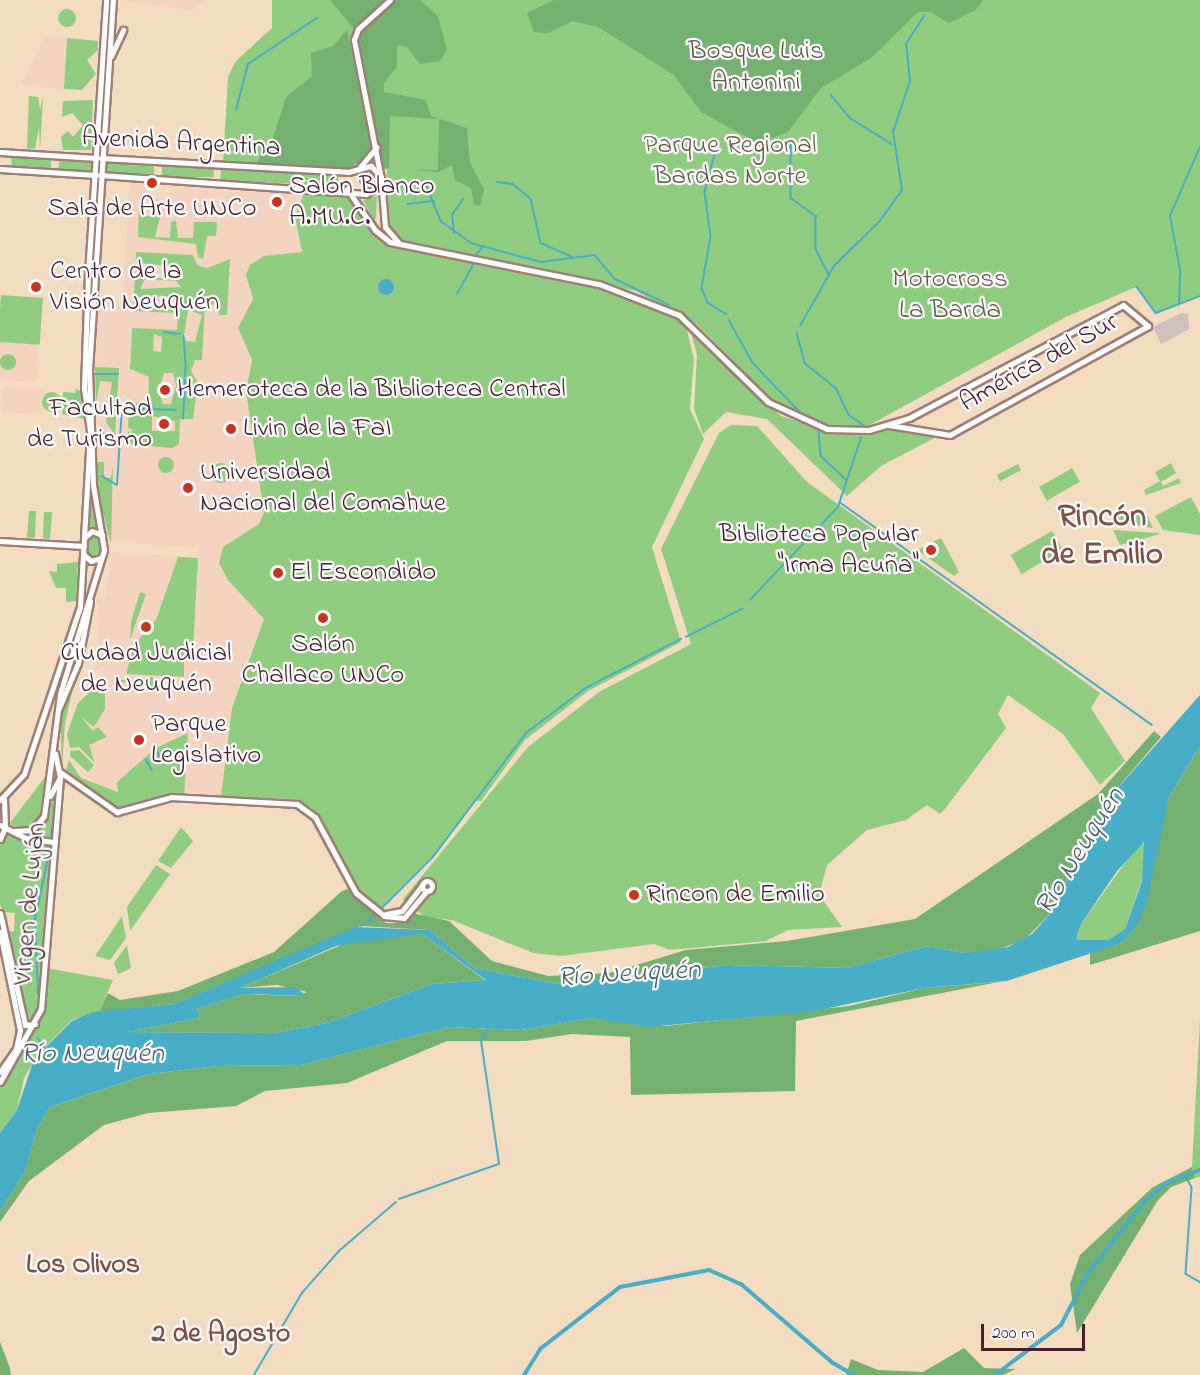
<!DOCTYPE html>
<meta charset="utf-8">
<style>
body{margin:0}
#map{position:relative;width:1200px;height:1375px;overflow:hidden;background:#f3dcbf;font-family:"Indie Flower",sans-serif}
div>[style]{position:absolute}
.built>*{inset:0;background:#f4d3c0;transform-origin:0 0}
.industrial>*{inset:0;background:#d0c0bc}
.green>*{inset:0;background:#91cd81;transform-origin:0 0}
.round{border-radius:50%}
.forest>*{inset:0;background:#74b06f}
.water>*{inset:0;background:#48aec7}
.stream>*{height:1.5px;margin:-0.75px;padding:0 0.75px;transform-origin:0.75px;border-radius:0.75px;background:#48aec7}
.canal>*{height:4px;margin:-2px;padding:0 2px;transform-origin:2px;border-radius:2px;background:#48aec7}
.roads{filter:drop-shadow(2px 0 #9e7e75) drop-shadow(-2px 0 #9e7e75) drop-shadow(0 2px #9e7e75) drop-shadow(0 -2px #9e7e75)}
.secondary>*{height:5px;margin:-2.5px;padding:0 2.5px;transform-origin:2.5px;border-radius:2.5px;background:#fff}
.secondary>.ring{margin:-2.5px;padding:0;box-sizing:content-box;background:none;border:5px solid #fff;border-radius:50%}
.primary>*{height:5px;margin:-2.5px;padding:0 2.5px;transform-origin:2.5px;border-radius:2.5px;background:#fff}
.dots>*{width:16px;height:16px;translate:-50% -50%;box-sizing:border-box;border:3px solid #fff;border-radius:50%}
span{translate:-50% -50%;white-space:nowrap;text-align:center;line-height:1.15;-webkit-text-stroke:4.5px #fff;paint-order:stroke}
.park-label{font-size:27px;color:#635c49}
.street-label{font-size:27px;color:#4a1f2b}
.poi-label{font-size:27px;color:#4a1f2b}
.left{translate:0 -50%;text-align:left}
.right{translate:-100% -50%;text-align:right}
.water-label{font-size:28px;color:#495f71;font-style:italic}
.neighbourhood-label{font-size:28px;color:#805046;font-weight:700}
.district-label{font-size:33px;color:#805046;font-weight:700}
.scale{position:absolute;left:981px;top:1324px;width:104px;height:27px;box-sizing:border-box;border:3px solid #4a1f2b;border-top:0;padding-left:8px;font-size:18px;line-height:21px;white-space:nowrap;color:#4a1f2b;-webkit-text-stroke:4px #fff;paint-order:stroke}
</style>
<div id="map">
<div class="built">
<div style="clip-path:polygon(122px 0,204px 0,192px 10px)"></div>
<div style="clip-path:polygon(46px 37px,67px 38px,64px 89px,21px 84px)"></div>
<div style="clip-path:polygon(130px 180px,153px 182px,153px 198px,169px 199px,172px 183px,244px 186px,249px 192px,250px 187px,305px 190px,295px 217px,302px 252px,250px 265px,246px 275px,253px 299px,238px 328px,252px 360px,246px 391px,256px 432px,255px 470px,261px 484px,287px 496px,257px 662px,246px 659px,232px 712px,221px 797px,112px 792px,84px 775px,96px 760px,86px 748px,81px 717px,101px 698px,104px 672px,89px 668px,96px 668px,100px 603px,95px 599px,107px 596px,110px 552px,198px 558px,199px 547px,111px 542px,112px 487px,97px 486px,97px 303px,123px 304px)"></div>
<div style="left:0;top:342px;width:38px;height:38px;rotate:3deg"></div>
<div style="left:4px;top:387px;width:40px;height:25px;rotate:3deg"></div>
</div>
<div class="industrial">
<div style="clip-path:polygon(1181px 313px,1188px 314px,1189px 329px,1161px 344px,1153px 327px)"></div>
</div>
<div class="green">
<div style="clip-path:polygon(272px 0,1200px 0,1200px 296px,1156px 313px,1136px 287px,1066px 317px,866px 427px,831px 428px,780px 408px,696px 323px,636px 291px,400px 241px,388px 230px,387px 171px,379px 141px,350px 170px,223px 163px,228px 77px,236px 61px,272px 28px)"></div>
<div class="round" style="left:58px;top:9px;width:18px;height:18px"></div>
<div style="clip-path:polygon(67px 38px,98px 41px,98px 50px,87px 60px,96px 74px,82px 90px,64px 89px)"></div>
<div style="clip-path:polygon(29px 96px,38px 97px,40px 109px,43px 97px,40px 149px,39px 127px,35px 149px,27px 148px)"></div>
<div style="clip-path:polygon(93px 100px,91px 150px,63px 150px,61px 137px,68px 131px,73px 137px,83px 125px,72px 113px,62px 117px,63px 101px)"></div>
<div style="clip-path:polygon(11px 155px,51px 157px,51px 168px,12px 168px)"></div>
<div style="clip-path:polygon(60px 157px,91px 160px,92px 170px,58px 170px)"></div>
<div style="clip-path:polygon(104px 160px,154px 163px,154px 174px,104px 173px)"></div>
<div style="clip-path:polygon(162px 164px,213px 166px,214px 177px,162px 177px)"></div>
<div style="left:221px;top:167px;width:118px;height:13px;rotate:3deg"></div>
<div style="clip-path:polygon(305px 190px,348px 194px,369px 228px,384px 239px,599px 284px,639px 295px,684px 318px,694px 359px,690px 409px,704px 439px,652px 547px,681px 642px,588px 691px,525px 740px,481px 801px,475px 801px,433px 857px,379px 912px,352px 888px,311px 807px,291px 799px,221px 797px,232px 708px,264px 619px,228px 580px,219px 563px,223px 547px,259px 524px,264px 513px,246px 391px,252px 360px,238px 328px,253px 299px,246px 275px,250px 265px,264px 256px,302px 252px,295px 217px)"></div>
<div style="clip-path:polygon(377px 196px,376px 218px,374px 220px,363px 200px)"></div>
<div style="clip-path:polygon(139px 203px,144px 203px,144px 216px,160px 217px,155px 237px,170px 238px,171px 222px,176px 220px,178px 238px,193px 238px,194px 222px,217px 222px,216px 236px,207px 236px,203px 259px,198px 257px,196px 244px,138px 237px)"></div>
<div style="clip-path:polygon(evenodd,136px 252px,193px 255px,197px 265px,207px 268px,230px 259px,227px 315px,219px 315px,219px 305px,205px 304px,202px 360px,195px 360px,191px 371px,198px 383px,193px 419px,180px 419px,179px 444px,172px 448px,127px 444px,128px 432px,134px 431px,128px 427px,129px 405px,148px 400px,149px 377px,130px 369px,132px 328px,177px 330px,178px 313px,133px 311px,135px 277px,180px 279px,180px 267px,136px 263px,136px 252px,145px 279px,176px 281px,181px 287px,140px 289px,145px 279px,136px 252px,157px 295px,157px 301px,159px 295px,180px 300px,180px 308px,137px 307px,138px 297px,157px 295px,136px 252px,188px 310px,202px 315px,195px 342px,186px 341px,184px 335px,188px 310px,136px 252px,154px 334px,162px 337px,161px 352px,153px 351px,154px 334px,136px 252px,164px 373px,173px 373px,176px 385px,171px 404px,163px 404px,159px 392px,164px 373px,136px 252px,152px 416px,175px 421px,175px 431px,152px 431px,152px 416px)"></div>
<div style="left:1px;top:295px;width:42px;height:47px;rotate:4deg"></div>
<div style="clip-path:polygon(689px 325px,781px 416px,843px 435px,896px 429px,940px 435px,881px 466px,847px 496px,767px 419px,726px 412px,703px 434px,694px 409px,697px 355px)"></div>
<div class="round" style="left:0;top:354px;width:16px;height:16px"></div>
<div style="clip-path:polygon(95px 367px,119px 368px,115px 435px,106px 422px,112px 382px,100px 381px,96px 404px)"></div>
<div style="clip-path:polygon(75px 389px,82px 391px,84px 419px,62px 414px,63px 392px,76px 393px)"></div>
<div class="round" style="left:42px;top:392px;width:20px;height:20px"></div>
<div style="clip-path:polygon(731px 425px,757px 426px,807px 482px,1100px 693px,1091px 708px,1125px 761px,1100px 785px,1063px 734px,1008px 695px,998px 714px,1006px 728px,945px 809px,940px 814px,927px 805px,906px 820px,867px 830px,827px 865px,819px 895px,842px 927px,788px 930px,766px 941px,670px 950px,654px 944px,561px 956px,533px 953px,452px 920px,425px 917px,403px 899px,528px 747px,599px 692px,691px 644px,661px 549px,719px 433px)"></div>
<div class="round" style="left:158px;top:457px;width:16px;height:16px"></div>
<div style="clip-path:polygon(98px 462px,104px 462px,104px 478px,111px 478px,113px 465px,111px 544px,96px 486px)"></div>
<div class="round" style="left:211px;top:463px;width:20px;height:20px"></div>
<div style="clip-path:polygon(1171px 463px,1176px 473px,1161px 482px,1163px 486px,1179px 478px,1181px 483px,1146px 495px,1144px 490px,1160px 481px,1155px 472px)"></div>
<div style="left:1018px;top:464px;width:7px;height:24px;rotate:63deg"></div>
<div style="left:1072px;top:468px;width:16px;height:38px;rotate:60deg"></div>
<div style="clip-path:polygon(90px 497px,92px 499px,97px 527px,89px 527px)"></div>
<div style="clip-path:polygon(1191px 497px,1200px 514px,1200px 535px,1163px 530px,1155px 516px)"></div>
<div style="clip-path:polygon(1145px 510px,1153px 528px,1109px 521px,1126px 512px,1129px 518px)"></div>
<div style="clip-path:polygon(29px 511px,36px 511px,35px 538px,27px 537px)"></div>
<div style="clip-path:polygon(44px 512px,52px 512px,50px 539px,43px 538px)"></div>
<div style="clip-path:polygon(1113px 530px,1158px 533px,1160px 534px,1120px 545px)"></div>
<div style="left:1052px;top:531px;width:22px;height:48px;rotate:60deg"></div>
<div class="round" style="left:84px;top:536px;width:20px;height:20px"></div>
<div style="clip-path:polygon(941px 538px,959px 572px,954px 576px,917px 550px)"></div>
<div style="clip-path:polygon(178px 557px,198px 558px,193px 649px,184px 655px,184px 677px,126px 674px,135px 643px,156px 620px)"></div>
<div style="clip-path:polygon(78px 562px,76px 601px,66px 602px,66px 588px,56px 588px,49px 571px,57px 572px,57px 564px)"></div>
<div style="clip-path:polygon(140px 592px,146px 594px,130px 640px,131px 622px)"></div>
<div style="clip-path:polygon(152px 677px,168px 690px,110px 680px,137px 680px)"></div>
<div style="clip-path:polygon(74px 684px,65px 723px,62px 767px,60px 710px)"></div>
<div style="clip-path:polygon(94px 688px,105px 693px,105px 709px,94px 727px,81px 717px,93px 731px,98px 727px,107px 737px,89px 745px,95px 763px,79px 747px,70px 748px,67px 734px,78px 703px)"></div>
<div style="clip-path:polygon(188px 733px,184px 797px,167px 795px,115px 809px,66px 770px,69px 760px,81px 778px,118px 792px,117px 782px,156px 748px)"></div>
<div style="clip-path:polygon(79px 750px,94px 765px,88px 772px,70px 756px,70px 751px)"></div>
<div style="clip-path:polygon(48px 773px,39px 819px,27px 827px,13px 826px,10px 823px)"></div>
<div style="clip-path:polygon(58px 785px,53px 839px,23px 834px,43px 824px)"></div>
<div style="clip-path:polygon(181px 827px,193px 841px,171px 868px,158px 861px)"></div>
<div style="clip-path:polygon(6px 831px,52px 844px,40px 1007px,28px 1026px,3px 920px,7px 915px,8px 930px,14px 932px,15px 913px,3px 912px,0 904px,0 844px)"></div>
<div style="clip-path:polygon(1140px 842px,1145px 845px,1144px 873px,1125px 929px,1108px 940px,1076px 940px,1081px 924px)"></div>
<div style="clip-path:polygon(156px 865px,170px 874px,130px 931px,127px 907px)"></div>
<div style="clip-path:polygon(122px 916px,126px 938px,110px 960px,95px 956px)"></div>
<div style="clip-path:polygon(127px 945px,131px 968px,118px 974px,114px 963px)"></div>
<div style="clip-path:polygon(46px 968px,113px 980px,99px 1012px,72px 1020px,39px 1053px,24px 1078px,17px 1110px,0 1133px,0 1085px,42px 1013px)"></div>
<div style="clip-path:polygon(1200px 1019px,1200px 1177px,1195px 1178px,1192px 1167px)"></div>
</div>
<div class="forest">
<div style="clip-path:polygon(330px 0,388px 0,354px 29px)"></div>
<div style="clip-path:polygon(393px 0,420px 0,438px 16px,447px 50px,440px 61px,420px 64px,407px 47px,397px 45px,397px 67px,384px 83px,384px 92px,426px 100px,431px 116px,467px 128px,470px 163px,484px 189px,480px 206px,474px 205px,471px 188px,455px 180px,452px 165px,439px 172px,412px 170px,438px 170px,439px 119px,390px 116px,389px 168px,384px 169px,356px 38px)"></div>
<div style="clip-path:polygon(554px 0,983px 0,976px 10px,949px 23px,930px 12px,918px 12px,871px 58px,821px 88px,788px 132px,758px 143px,701px 112px,674px 75px,598px 27px,573px 21px,548px 33px,534px 32px,527px 13px)"></div>
<div style="clip-path:polygon(347px 30px,372px 152px,351px 168px,256px 163px,273px 138px,286px 97px,312px 76px,311px 53px,333px 46px)"></div>
<div style="clip-path:polygon(1154px 731px,1161px 737px,1109px 798px,1051px 913px,1024px 940px,993px 951px,965px 953px,927px 946px,847px 968px,728px 965px,558px 984px,474px 968px,430px 930px,361px 926px,174px 1004px,99px 1012px,108px 993px,120px 1000px,178px 991px,274px 952px,342px 891px,352px 888px,386px 923px,399px 923px,412px 913px,449px 921px,492px 961px,548px 976px,610px 973px,686px 950px,787px 941px,915px 919px,1098px 794px)"></div>
<div style="clip-path:polygon(1200px 746px,1200px 931px,1090px 965px,1090px 953px,1122px 943px,1136px 928px,1169px 797px)"></div>
<div style="clip-path:polygon(422px 934px,485px 980px,432px 984px,327px 1023px,274px 1033px,127px 1032px,200px 1018px,197px 1009px,244px 994px,297px 996px,307px 992px,277px 985px,240px 988px,346px 943px)"></div>
<div style="clip-path:polygon(999px 982px,796px 1021px,795px 1091px,631px 1095px,630px 1037px,572px 1034px,526px 1041px,447px 1041px,347px 1083px,265px 1091px,236px 1106px,148px 1113px,104px 1125px,29px 1181px,0 1222px,0 1211px,25px 1172px,37px 1129px,50px 1107px,149px 1074px,218px 1066px,301px 1065px,449px 1027px,522px 1030px,592px 1018px,666px 1026px,849px 1006px,924px 988px)"></div>
<div style="clip-path:polygon(1192px 1167px,1195px 1178px,1171px 1187px,1158px 1200px,1077px 1333px,1070px 1284px,1080px 1255px,1153px 1187px)"></div>
<div style="clip-path:polygon(0 1342px,10px 1368px,11px 1375px,0 1375px)"></div>
<div style="clip-path:polygon(964px 1348px,984px 1368px,1016px 1369px,1003px 1375px,846px 1375px,851px 1359px,878px 1370px,923px 1372px)"></div>
</div>
<div class="water">
<div class="round" style="left:359px;top:173px;width:14px;height:14px"></div>
<div class="round" style="left:378px;top:279px;width:16px;height:16px"></div>
<div style="clip-path:polygon(evenodd,1200px 695px,1200px 746px,1169px 797px,1146px 905px,1136px 928px,1122px 943px,1007px 981px,924px 988px,815px 1011px,649px 1027px,592px 1018px,522px 1030px,449px 1027px,301px 1065px,218px 1066px,149px 1074px,50px 1107px,37px 1129px,25px 1172px,0 1211px,0 1133px,17px 1110px,34px 1059px,72px 1021px,93px 1012px,174px 1004px,355px 927px,430px 930px,474px 968px,558px 984px,728px 965px,847px 968px,927px 946px,965px 953px,1008px 947px,1032px 934px,1051px 913px,1109px 798px,1200px 695px,1144px 842px,1142px 881px,1125px 929px,1108px 940px,1076px 940px,1081px 924px,1117px 871px,1144px 842px,1200px 695px,422px 934px,486px 980px,432px 984px,327px 1023px,274px 1033px,127px 1032px,200px 1018px,197px 1009px,244px 994px,307px 996px,295px 987px,240px 988px,336px 946px,422px 934px)"></div>
</div>
<div class="stream">
<div style="left:831px;top:95px;width:30px;rotate:50deg"></div>
<div style="left:850px;top:118px;width:49px;rotate:31.8deg"></div>
<div style="left:236px;top:110px;width:48px;rotate:-75.4deg"></div>
<div style="left:248px;top:64px;width:83px;rotate:-33.7deg"></div>
<div style="left:791px;top:139px;width:59px;rotate:90deg"></div>
<div style="left:791px;top:198px;width:31px;rotate:36deg"></div>
<div style="left:816px;top:216px;width:33px;rotate:90deg"></div>
<div style="left:816px;top:249px;width:29px;rotate:63deg"></div>
<div style="left:715px;top:155px;width:38px;rotate:105deg"></div>
<div style="left:705px;top:192px;width:45px;rotate:82.4deg"></div>
<div style="left:711px;top:237px;width:52px;rotate:100deg"></div>
<div style="left:702px;top:288px;width:16px;rotate:68deg"></div>
<div style="left:708px;top:303px;width:21px;rotate:31deg"></div>
<div style="left:425px;top:181px;width:43px;rotate:68.2deg"></div>
<div style="left:441px;top:221px;width:37px;rotate:36deg"></div>
<div style="left:471px;top:243px;width:73px;rotate:15.2deg"></div>
<div style="left:541px;top:262px;width:54px;rotate:-7.4deg"></div>
<div style="left:595px;top:255px;width:31px;rotate:50deg"></div>
<div style="left:615px;top:279px;width:59px;rotate:25.3deg"></div>
<div style="left:497px;top:182px;width:16px;rotate:7deg"></div>
<div style="left:513px;top:184px;width:23px;rotate:40deg"></div>
<div style="left:531px;top:199px;width:45px;rotate:77.2deg"></div>
<div style="left:541px;top:243px;width:36px;rotate:24deg"></div>
<div style="left:408px;top:204px;width:26px;rotate:-7deg"></div>
<div style="left:454px;top:233px;width:18px;rotate:-96deg"></div>
<div style="left:452px;top:215px;width:19px;rotate:-55deg"></div>
<div style="left:476px;top:255px;width:11px;rotate:-52deg"></div>
<div style="left:1137px;top:287px;width:32px;rotate:54deg"></div>
<div style="left:1156px;top:313px;width:47px;rotate:-21.1deg"></div>
<div style="left:457px;top:294px;width:35px;rotate:-61deg"></div>
<div style="left:1179px;top:305px;width:35px;rotate:-88deg"></div>
<div style="left:1180px;top:270px;width:55px;rotate:-100.5deg"></div>
<div style="left:1170px;top:216px;width:75px;rotate:-66.5deg"></div>
<div style="left:729px;top:320px;width:49px;rotate:60.8deg"></div>
<div style="left:753px;top:363px;width:71px;rotate:46.1deg"></div>
<div style="left:800px;top:326px;width:69px;rotate:-60.5deg"></div>
<div style="left:834px;top:266px;width:63px;rotate:-44.4deg"></div>
<div style="left:879px;top:222px;width:39px;rotate:-54deg"></div>
<div style="left:902px;top:190px;width:59px;rotate:-98.8deg"></div>
<div style="left:893px;top:132px;width:54px;rotate:-71.6deg"></div>
<div style="left:910px;top:81px;width:37px;rotate:-96deg"></div>
<div style="left:906px;top:44px;width:33px;rotate:-57deg"></div>
<div style="left:164px;top:332px;width:16px;rotate:7deg"></div>
<div style="left:797px;top:333px;width:31px;rotate:75deg"></div>
<div style="left:805px;top:363px;width:40px;rotate:39deg"></div>
<div style="left:836px;top:388px;width:30px;rotate:64deg"></div>
<div style="left:849px;top:415px;width:18px;rotate:34deg"></div>
<div style="left:184px;top:336px;width:26px;rotate:86deg"></div>
<div style="left:95px;top:374px;width:23px"></div>
<div style="left:185px;top:377px;width:13px;rotate:-86deg"></div>
<div style="left:133px;top:408px;width:14px;rotate:4deg"></div>
<div style="left:148px;top:409px;width:28px;rotate:2deg"></div>
<div style="left:183px;top:419px;width:39px;rotate:-87deg"></div>
<div style="left:819px;top:432px;width:24px;rotate:85deg"></div>
<div style="left:821px;top:456px;width:34px;rotate:43deg"></div>
<div style="left:98px;top:433px;width:9px;rotate:6deg"></div>
<div style="left:111px;top:434px;width:4px"></div>
<div style="left:102px;top:476px;width:17px;rotate:31deg"></div>
<div style="left:117px;top:485px;width:77px;rotate:-86.3deg"></div>
<div style="left:841px;top:503px;width:382px;rotate:35.5deg"></div>
<div style="left:750px;top:600px;width:128px;rotate:-46.6deg"></div>
<div style="left:838px;top:507px;width:73px;rotate:-71.6deg"></div>
<div style="left:686px;top:637px;width:63px;rotate:-26.6deg"></div>
<div style="left:155px;top:749px;width:12px;rotate:55deg"></div>
<div style="left:146px;top:759px;width:13px;rotate:61deg"></div>
<div style="left:51px;top:839px;width:16px;rotate:-83deg"></div>
<div style="left:382px;top:908px;width:72px;rotate:-45deg"></div>
<div style="left:433px;top:857px;width:155px;rotate:-53.1deg"></div>
<div style="left:526px;top:733px;width:75px;rotate:-36.9deg"></div>
<div style="left:586px;top:688px;width:107px;rotate:-27.3deg"></div>
<div style="left:361px;top:926px;width:19px;rotate:-35deg"></div>
<div style="left:38px;top:994px;width:75px;rotate:-92.3deg"></div>
<div style="left:35px;top:919px;width:76px;rotate:-77.8deg"></div>
<div style="left:38px;top:1038px;width:11px;rotate:56deg"></div>
<div style="left:1186px;top:1176px;width:13px;rotate:63deg"></div>
<div style="left:1192px;top:1188px;width:86px;rotate:94deg"></div>
<div style="left:1186px;top:1274px;width:16px;rotate:30deg"></div>
<div style="left:399px;top:1199px;width:106px;rotate:-19.3deg"></div>
<div style="left:499px;top:1164px;width:124px;rotate:-98.3deg"></div>
<div style="left:481px;top:1041px;width:17px;rotate:-62deg"></div>
<div style="left:254px;top:1375px;width:95px;rotate:-59.7deg"></div>
<div style="left:302px;top:1293px;width:56px;rotate:-48.6deg"></div>
<div style="left:339px;top:1251px;width:75px;rotate:-40.7deg"></div>
</div>
<div class="canal">
<div style="left:524px;top:1375px;width:31px;rotate:-58deg"></div>
<div style="left:540px;top:1349px;width:101px;rotate:-37.8deg"></div>
<div style="left:620px;top:1287px;width:91px;rotate:-10.8deg"></div>
<div style="left:709px;top:1270px;width:35px;rotate:24deg"></div>
<div style="left:741px;top:1284px;width:121px;rotate:40.7deg"></div>
<div style="left:833px;top:1363px;width:24px;rotate:30deg"></div>
<div style="left:995px;top:1375px;width:83px;rotate:-37.1deg"></div>
<div style="left:1061px;top:1325px;width:59px;rotate:-62.6deg"></div>
<div style="left:1088px;top:1273px;width:92px;rotate:-51.6deg"></div>
<div style="left:1145px;top:1201px;width:28px;rotate:-41deg"></div>
<div style="left:1166px;top:1183px;width:36px;rotate:-21deg"></div>
</div>
<div class="roads">
<div class="secondary">
<div style="left:101px;top:158px;width:247px;rotate:3.2deg"></div>
<div style="left:348px;top:172px;width:24px;rotate:-15deg"></div>
<div style="left:371px;top:166px;width:15px;rotate:48deg"></div>
<div style="left:381px;top:177px;width:50px;rotate:85.4deg"></div>
<div style="left:385px;top:227px;width:21px;rotate:49deg"></div>
<div style="left:360px;top:167px;width:26px;rotate:-50deg"></div>
<div style="left:100px;top:175px;width:267px;rotate:4.1deg"></div>
<div style="left:366px;top:194px;width:15px;rotate:-32deg"></div>
<div style="left:381px;top:179px;width:142px;rotate:-101deg"></div>
<div style="left:354px;top:40px;width:12px;rotate:-70deg"></div>
<div style="left:358px;top:29px;width:43px;rotate:-42.2deg"></div>
<div style="left:347px;top:189px;width:50px;rotate:55.7deg"></div>
<div style="left:375px;top:230px;width:19px;rotate:39deg"></div>
<div style="left:390px;top:242px;width:213px;rotate:11.4deg"></div>
<div style="left:599px;top:284px;width:86px;rotate:21.2deg"></div>
<div style="left:679px;top:315px;width:124px;rotate:44.3deg"></div>
<div style="left:768px;top:402px;width:65px;rotate:24.6deg"></div>
<div style="left:827px;top:429px;width:42px;rotate:1.4deg"></div>
<div style="left:869px;top:430px;width:42px;rotate:-16.7deg"></div>
<div style="left:909px;top:418px;width:242px;rotate:-27.8deg"></div>
<div style="left:1123px;top:305px;width:33px;rotate:40deg"></div>
<div style="left:1148px;top:326px;width:226px;rotate:151.2deg"></div>
<div style="left:950px;top:435px;width:62px;rotate:-170.7deg"></div>
<div style="left:0;top:541px;width:84px;rotate:3.4deg"></div>
<div style="left:60px;top:772px;width:70px;rotate:35.1deg"></div>
<div style="left:117px;top:812px;width:56px;rotate:-15.5deg"></div>
<div style="left:171px;top:797px;width:126px;rotate:3.2deg"></div>
<div style="left:297px;top:804px;width:22px;rotate:36deg"></div>
<div style="left:315px;top:817px;width:86px;rotate:61.7deg"></div>
<div style="left:356px;top:893px;width:36px;rotate:39deg"></div>
<div style="left:384px;top:916px;width:20px;rotate:6deg"></div>
<div style="left:404px;top:918px;width:35px;rotate:-50deg"></div>
<div style="left:0;top:839px;width:13px;rotate:-67deg"></div>
<div class="ring" style="left:422px;top:881px;width:5px;height:5px"></div>
<div style="left:0;top:913px;width:115px;rotate:77.4deg"></div>
<div style="left:25px;top:1025px;width:10px;rotate:-6deg"></div>
<div style="left:386px;top:914px;width:16px;rotate:-11deg"></div>
<div style="left:402px;top:911px;width:34px;rotate:-52deg"></div>
<div style="left:0;top:932px;width:100px;rotate:78.5deg"></div>
<div style="left:20px;top:1030px;width:19px;rotate:102deg"></div>
<div style="left:16px;top:1049px;width:28px;rotate:125deg"></div>
<div style="left:0;top:1082px;width:84px;rotate:-60.7deg"></div>
<div style="left:41px;top:1009px;width:233px;rotate:-85.3deg"></div>
<div style="left:60px;top:777px;width:24px;rotate:-102deg"></div>
</div>
<div class="primary">
<div style="left:111px;top:56px;width:29px;rotate:-65deg"></div>
<div style="left:0;top:152px;width:97px;rotate:3.5deg"></div>
<div style="left:0;top:169px;width:96px;rotate:3.6deg"></div>
<div style="left:85px;top:537px;width:9px;rotate:-41deg"></div>
<div style="left:92px;top:531px;width:11px;rotate:22deg"></div>
<div style="left:84px;top:555px;width:9px;rotate:41deg"></div>
<div style="left:91px;top:561px;width:10px;rotate:-17deg"></div>
<div style="left:59px;top:708px;width:49px;rotate:-67.1deg"></div>
<div style="left:78px;top:663px;width:63px;rotate:-79deg"></div>
<div style="left:50px;top:796px;width:21px;rotate:-62deg"></div>
<div style="left:4px;top:799px;width:28px;rotate:88deg"></div>
<div style="left:0;top:800px;width:35px;rotate:-47deg"></div>
<div style="left:24px;top:774px;width:176px;rotate:-71.5deg"></div>
<div style="left:80px;top:607px;width:176px;rotate:-86.7deg"></div>
<div style="left:90px;top:431px;width:43px;rotate:-97.9deg"></div>
<div style="left:84px;top:388px;width:114px;rotate:-88deg"></div>
<div style="left:88px;top:274px;width:275px;rotate:-86.2deg"></div>
<div style="left:0;top:825px;width:28px;rotate:27deg"></div>
<div style="left:25px;top:838px;width:30px;rotate:8deg"></div>
<div style="left:14px;top:831px;width:18px;rotate:-3deg"></div>
<div style="left:32px;top:830px;width:18px;rotate:-49deg"></div>
<div style="left:44px;top:816px;width:123px;rotate:-82.5deg"></div>
<div style="left:60px;top:694px;width:151px;rotate:-73deg"></div>
<div style="left:104px;top:550px;width:66px;rotate:-99.6deg"></div>
<div style="left:93px;top:485px;width:115px;rotate:-92deg"></div>
<div style="left:89px;top:370px;width:371px;rotate:-86.3deg"></div>
</div>
</div>
<div class="dots">
<div style="left:152px;top:183px;background:#c8321e"></div>
<div style="left:277px;top:202px;background:#c8321e"></div>
<div style="left:36px;top:287px;background:#c8321e"></div>
<div style="left:165px;top:390px;background:#c8321e"></div>
<div style="left:164px;top:424px;background:#c8321e"></div>
<div style="left:231px;top:429px;background:#c8321e"></div>
<div style="left:188px;top:488px;background:#c8321e"></div>
<div style="left:931px;top:550px;background:#c8321e"></div>
<div style="left:278px;top:573px;background:#c8321e"></div>
<div style="left:323px;top:618px;background:#c8321e"></div>
<div style="left:146px;top:627px;background:#c8321e"></div>
<div style="left:139px;top:740px;background:#c8321e"></div>
<div style="left:634px;top:895px;background:#c8321e"></div>
</div>
<div class="park-label">
<span style="left:756px;top:67px">Bosque Luis<br>Antonini</span>
<span style="left:730px;top:161px">Parque Regional<br>Bardas Norte</span>
<span style="left:950px;top:295px">Motocross<br>La Barda</span>
</div>
<div class="street-label">
<span style="left:181px;top:143px;rotate:3deg">Avenida Argentina</span>
<span style="left:1039px;top:363px;rotate:-29deg">América del Sur</span>
<span style="left:30px;top:904px;rotate:-85deg">Virgen de Luján</span>
</div>
<div class="poi-label">
<span class="left" style="left:289px;top:202px">Salón Blanco<br>A.MU.C.</span>
<span style="left:152px;top:209px">Sala de Arte UNCo</span>
<span class="left" style="left:50px;top:287px">Centro de la<br>Visión Neuquén</span>
<span class="left" style="left:177px;top:390px">Hemeroteca de la Biblioteca Central</span>
<span class="right" style="left:152px;top:424px">Facultad<br>de Turismo</span>
<span class="left" style="left:243px;top:429px">Livin de la FaI</span>
<span class="left" style="left:200px;top:488px">Universidad<br>Nacional del Comahue</span>
<span class="right" style="left:919px;top:550px">Biblioteca Popular<br>"Irma Acuña"</span>
<span class="left" style="left:290px;top:573px">El Escondido</span>
<span style="left:323px;top:660px">Salón<br>Challaco UNCo</span>
<span style="left:146px;top:669px">Ciudad Judicial<br>de Neuquén</span>
<span class="left" style="left:151px;top:740px">Parque<br>Legislativo</span>
<span class="left" style="left:646px;top:895px">Rincon de Emilio</span>
</div>
<div class="water-label">
<span style="left:1081px;top:852px;rotate:-58deg">Río Neuquén</span>
<span style="left:629px;top:975px;rotate:-3deg">Río Neuquén</span>
<span style="left:92px;top:1055px">Río Neuquén</span>
</div>
<div class="neighbourhood-label">
<span style="left:83px;top:1266px">Los Olivos</span>
<span style="left:221px;top:1335px">2 de Agosto</span>
</div>
<div class="district-label">
<span style="left:1102px;top:537px">Rincón<br>de Emilio</span>
</div>
<div class="scale">200 m</div>
</div>
